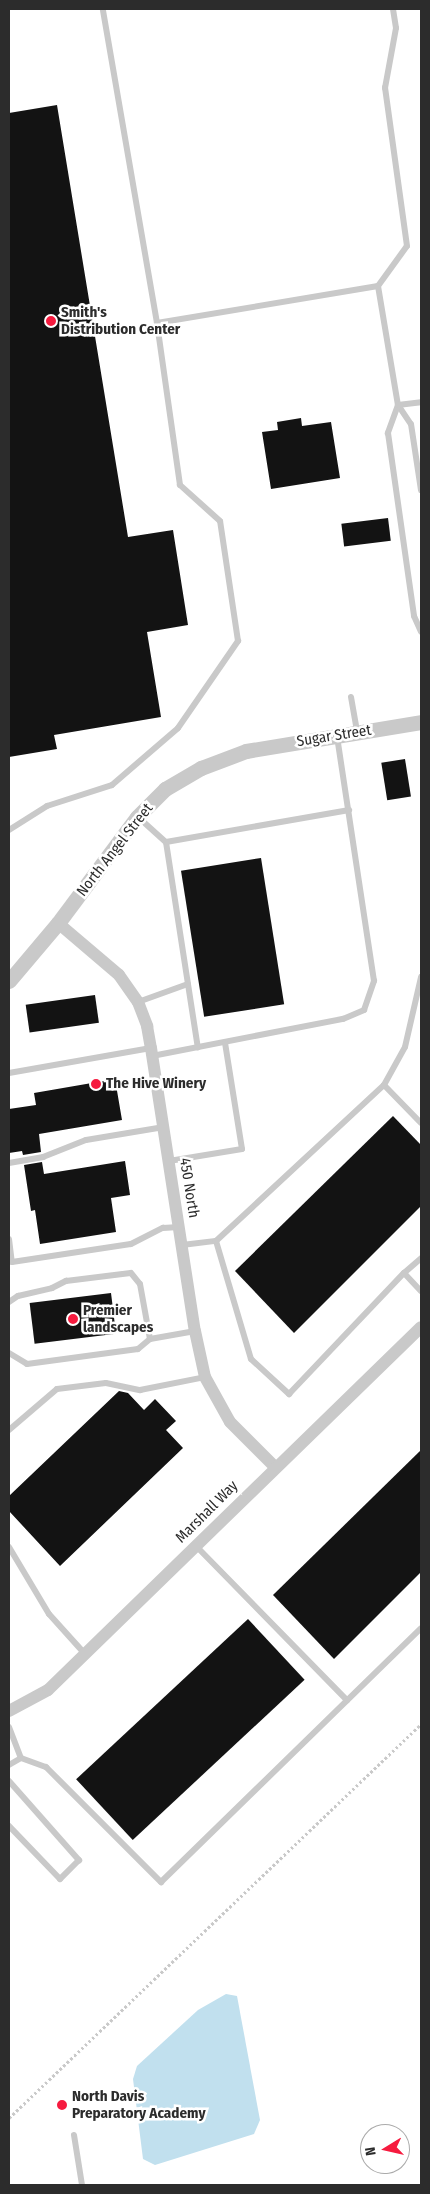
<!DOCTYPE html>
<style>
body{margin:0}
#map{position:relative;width:430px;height:2194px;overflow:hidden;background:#fff;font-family:"Fira Sans Condensed",sans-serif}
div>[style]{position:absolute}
.water>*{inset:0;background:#c1e0ee}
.building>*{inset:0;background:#131313;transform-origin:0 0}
.path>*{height:2.5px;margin-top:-1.25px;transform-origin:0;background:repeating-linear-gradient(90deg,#c9c9c9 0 2.5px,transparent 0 5px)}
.service>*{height:6px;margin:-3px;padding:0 3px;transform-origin:3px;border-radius:3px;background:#c9c9c9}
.minor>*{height:12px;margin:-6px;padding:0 6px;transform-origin:6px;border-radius:6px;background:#c9c9c9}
.tertiary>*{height:15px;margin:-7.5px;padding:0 7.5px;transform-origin:7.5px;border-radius:7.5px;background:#c9c9c9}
.dots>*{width:14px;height:14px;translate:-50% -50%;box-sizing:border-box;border:2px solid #fff;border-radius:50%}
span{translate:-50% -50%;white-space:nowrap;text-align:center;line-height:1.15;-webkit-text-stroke:5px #fff;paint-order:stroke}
.poi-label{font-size:15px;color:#2c2c2c;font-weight:700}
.left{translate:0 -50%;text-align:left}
.street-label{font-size:15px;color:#2c2c2c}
.frame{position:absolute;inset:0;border:10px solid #2c2c2c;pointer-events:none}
.north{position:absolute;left:360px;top:2124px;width:50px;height:50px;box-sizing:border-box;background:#fff;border:1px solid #ababab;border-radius:50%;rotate:261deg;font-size:14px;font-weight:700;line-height:20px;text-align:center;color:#2c2c2c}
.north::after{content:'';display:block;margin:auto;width:18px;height:22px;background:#f61b3f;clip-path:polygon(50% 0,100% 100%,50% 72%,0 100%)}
</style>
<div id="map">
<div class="water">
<div style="clip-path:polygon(226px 1994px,237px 1996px,260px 2120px,254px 2134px,155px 2165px,143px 2159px,133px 2079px,137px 2066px,198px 2010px)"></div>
</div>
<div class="building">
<div style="clip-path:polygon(57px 105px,128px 537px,173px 530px,188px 625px,147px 632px,161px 717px,54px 735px,57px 749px,9px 757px,9px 113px)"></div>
<div style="clip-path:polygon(301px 418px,302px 426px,331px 422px,340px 478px,271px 489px,262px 432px,278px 430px,277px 422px)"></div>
<div style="left:388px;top:518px;width:23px;height:47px;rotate:83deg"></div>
<div style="left:405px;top:759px;width:38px;height:24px;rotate:81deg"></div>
<div style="left:261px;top:858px;width:148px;height:81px;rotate:81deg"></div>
<div style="left:95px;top:995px;width:28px;height:70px;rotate:82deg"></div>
<div style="clip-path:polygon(115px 1079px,122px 1120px,39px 1134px,41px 1152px,23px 1155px,22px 1151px,9px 1153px,9px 1109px,36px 1105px,34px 1093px)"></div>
<div style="clip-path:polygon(393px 1116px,421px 1145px,421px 1206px,294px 1333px,235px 1271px)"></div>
<div style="clip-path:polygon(125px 1161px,130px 1195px,111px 1198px,116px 1232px,40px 1244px,35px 1210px,31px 1211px,24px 1165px,42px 1162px,44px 1174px)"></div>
<div style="left:111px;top:1293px;width:41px;height:82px;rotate:83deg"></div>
<div style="clip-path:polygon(119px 1391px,128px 1393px,144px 1410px,155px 1399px,176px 1421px,166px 1430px,183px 1448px,60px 1566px,9px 1511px,9px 1496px)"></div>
<div style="clip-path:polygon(421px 1450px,421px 1572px,334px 1659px,273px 1595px)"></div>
<div style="left:248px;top:1619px;width:83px;height:235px;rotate:47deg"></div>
</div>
<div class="path">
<div style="left:9px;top:2118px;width:570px;rotate:-43.72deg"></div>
</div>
<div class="service">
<div style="left:378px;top:286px;width:49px;rotate:-54.1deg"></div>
<div style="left:407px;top:246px;width:160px;rotate:-97.9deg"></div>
<div style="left:385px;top:88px;width:61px;rotate:-79.6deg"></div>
<div style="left:396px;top:28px;width:19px;rotate:-99deg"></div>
<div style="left:157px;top:323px;width:224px;rotate:-9.5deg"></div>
<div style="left:378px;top:286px;width:121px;rotate:80.5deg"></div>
<div style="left:398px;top:405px;width:23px;rotate:56deg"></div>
<div style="left:411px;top:424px;width:67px;rotate:81.4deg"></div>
<div style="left:398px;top:405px;width:30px;rotate:110deg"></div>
<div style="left:388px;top:433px;width:185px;rotate:81.9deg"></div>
<div style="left:414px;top:616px;width:17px;rotate:66deg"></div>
<div style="left:398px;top:405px;width:23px;rotate:-7deg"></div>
<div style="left:351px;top:697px;width:36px;rotate:80deg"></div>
<div style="left:138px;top:817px;width:38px;rotate:42deg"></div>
<div style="left:166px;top:842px;width:208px;rotate:81.2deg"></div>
<div style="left:9px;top:830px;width:45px;rotate:-32.3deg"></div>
<div style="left:47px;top:806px;width:68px;rotate:-17.9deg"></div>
<div style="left:112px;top:785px;width:87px;rotate:-40.8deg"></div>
<div style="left:178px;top:728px;width:106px;rotate:-55.4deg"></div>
<div style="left:238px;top:641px;width:121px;rotate:-98.5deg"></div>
<div style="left:220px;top:521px;width:54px;rotate:-138deg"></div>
<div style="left:180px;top:485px;width:164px;rotate:-98.1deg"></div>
<div style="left:157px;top:323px;width:319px;rotate:-99.8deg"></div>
<div style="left:166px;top:842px;width:186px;rotate:-9.9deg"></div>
<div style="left:138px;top:1002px;width:53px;rotate:-19.8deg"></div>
<div style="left:152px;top:1056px;width:195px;rotate:-11deg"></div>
<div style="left:343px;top:1019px;width:23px;rotate:-23deg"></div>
<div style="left:364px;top:1010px;width:31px;rotate:-71deg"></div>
<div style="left:374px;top:981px;width:249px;rotate:-98.6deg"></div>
<div style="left:9px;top:1073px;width:144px;rotate:-10deg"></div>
<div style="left:384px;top:1085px;width:53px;rotate:45.8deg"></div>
<div style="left:169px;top:1161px;width:74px;rotate:-9.3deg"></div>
<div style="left:242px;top:1149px;width:107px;rotate:-99.1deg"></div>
<div style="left:9px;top:1163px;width:35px;rotate:-10deg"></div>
<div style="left:43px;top:1157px;width:46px;rotate:-21.6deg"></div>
<div style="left:86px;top:1140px;width:79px;rotate:-9.5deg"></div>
<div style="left:9px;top:1239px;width:23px;rotate:83deg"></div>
<div style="left:12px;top:1262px;width:120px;rotate:-8.6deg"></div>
<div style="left:131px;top:1244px;width:36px;rotate:-27deg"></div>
<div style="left:163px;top:1228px;width:16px;rotate:-4deg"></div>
<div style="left:216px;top:1241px;width:123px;rotate:73.5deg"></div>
<div style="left:251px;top:1359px;width:52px;rotate:42.6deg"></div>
<div style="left:289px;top:1394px;width:167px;rotate:-46.5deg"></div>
<div style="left:404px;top:1273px;width:23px;rotate:-41deg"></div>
<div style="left:182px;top:1245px;width:34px;rotate:-7deg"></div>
<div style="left:216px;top:1241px;width:229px;rotate:-42.9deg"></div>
<div style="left:384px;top:1085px;width:43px;rotate:-61.1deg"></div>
<div style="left:405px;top:1047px;width:72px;rotate:-77.1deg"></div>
<div style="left:404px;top:1273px;width:25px;rotate:47deg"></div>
<div style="left:9px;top:1302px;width:11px;rotate:-34deg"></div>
<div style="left:18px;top:1296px;width:35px;rotate:-13deg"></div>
<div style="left:52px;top:1288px;width:16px;rotate:-27deg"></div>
<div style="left:66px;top:1281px;width:65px;rotate:-7deg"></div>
<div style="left:131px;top:1273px;width:14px;rotate:51deg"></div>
<div style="left:140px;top:1284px;width:56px;rotate:79.7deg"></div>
<div style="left:9px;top:1353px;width:21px;rotate:31deg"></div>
<div style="left:27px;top:1364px;width:112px;rotate:-7.7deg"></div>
<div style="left:138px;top:1349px;width:16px;rotate:-40deg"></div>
<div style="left:150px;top:1339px;width:46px;rotate:-10.1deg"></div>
<div style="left:9px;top:1430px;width:63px;rotate:-40.5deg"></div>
<div style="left:57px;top:1389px;width:49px;rotate:-7deg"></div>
<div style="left:106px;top:1383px;width:35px;rotate:12deg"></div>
<div style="left:140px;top:1390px;width:66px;rotate:-11.3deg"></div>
<div style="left:196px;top:1546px;width:216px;rotate:45.6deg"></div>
<div style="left:9px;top:1547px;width:78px;rotate:59.2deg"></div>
<div style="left:49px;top:1614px;width:54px;rotate:48deg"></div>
<div style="left:9px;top:1727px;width:33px;rotate:69deg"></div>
<div style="left:21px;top:1758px;width:14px;rotate:150deg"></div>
<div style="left:21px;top:1758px;width:27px;rotate:20deg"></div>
<div style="left:46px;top:1767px;width:163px;rotate:45deg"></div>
<div style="left:161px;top:1882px;width:363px;rotate:-44.3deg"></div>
<div style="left:9px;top:1781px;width:106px;rotate:48.5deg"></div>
<div style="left:79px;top:1860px;width:27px;rotate:135deg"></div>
<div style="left:60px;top:1879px;width:74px;rotate:-133.9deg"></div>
<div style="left:74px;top:2135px;width:51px;rotate:80.9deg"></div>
</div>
<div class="minor">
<div style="left:58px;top:923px;width:80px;rotate:40.4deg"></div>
<div style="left:119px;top:975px;width:33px;rotate:55deg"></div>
<div style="left:138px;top:1002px;width:26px;rotate:69deg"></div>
<div style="left:147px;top:1026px;width:22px;rotate:80deg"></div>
<div style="left:151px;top:1048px;width:286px;rotate:81.2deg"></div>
<div style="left:195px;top:1331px;width:47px;rotate:77.7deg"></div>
<div style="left:205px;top:1377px;width:51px;rotate:60.9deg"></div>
<div style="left:230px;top:1422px;width:64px;rotate:45deg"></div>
<div style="left:9px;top:1711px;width:44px;rotate:-28.3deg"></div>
<div style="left:48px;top:1690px;width:520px;rotate:-44.22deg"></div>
</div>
<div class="tertiary">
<div style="left:9px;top:981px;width:76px;rotate:-49.8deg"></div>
<div style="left:58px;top:923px;width:132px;rotate:-53.3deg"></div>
<div style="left:137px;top:817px;width:40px;rotate:-45deg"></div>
<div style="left:165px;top:789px;width:42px;rotate:-30.3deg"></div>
<div style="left:201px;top:768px;width:48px;rotate:-20.7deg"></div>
<div style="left:246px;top:751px;width:177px;rotate:-9.4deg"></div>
</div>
<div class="dots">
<div style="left:51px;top:321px;background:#f61b3f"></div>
<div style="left:96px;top:1084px;background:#f61b3f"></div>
<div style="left:73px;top:1319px;background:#f61b3f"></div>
<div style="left:62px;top:2105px;background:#f61b3f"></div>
</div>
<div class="poi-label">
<span class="left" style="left:61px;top:321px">Smith's<br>Distribution Center</span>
<span class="left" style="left:106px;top:1084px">The Hive Winery</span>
<span class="left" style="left:83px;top:1319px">Premier<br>landscapes</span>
<span class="left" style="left:72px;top:2105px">North Davis<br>Preparatory Academy</span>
</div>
<div class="street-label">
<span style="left:334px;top:736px;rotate:-9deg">Sugar Street</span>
<span style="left:115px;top:850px;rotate:-52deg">North Angel Street</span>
<span style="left:189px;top:1188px;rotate:81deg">450 North</span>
<span style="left:207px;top:1512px;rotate:-45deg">Marshall Way</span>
</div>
<div class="frame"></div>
<div class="north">N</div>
</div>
